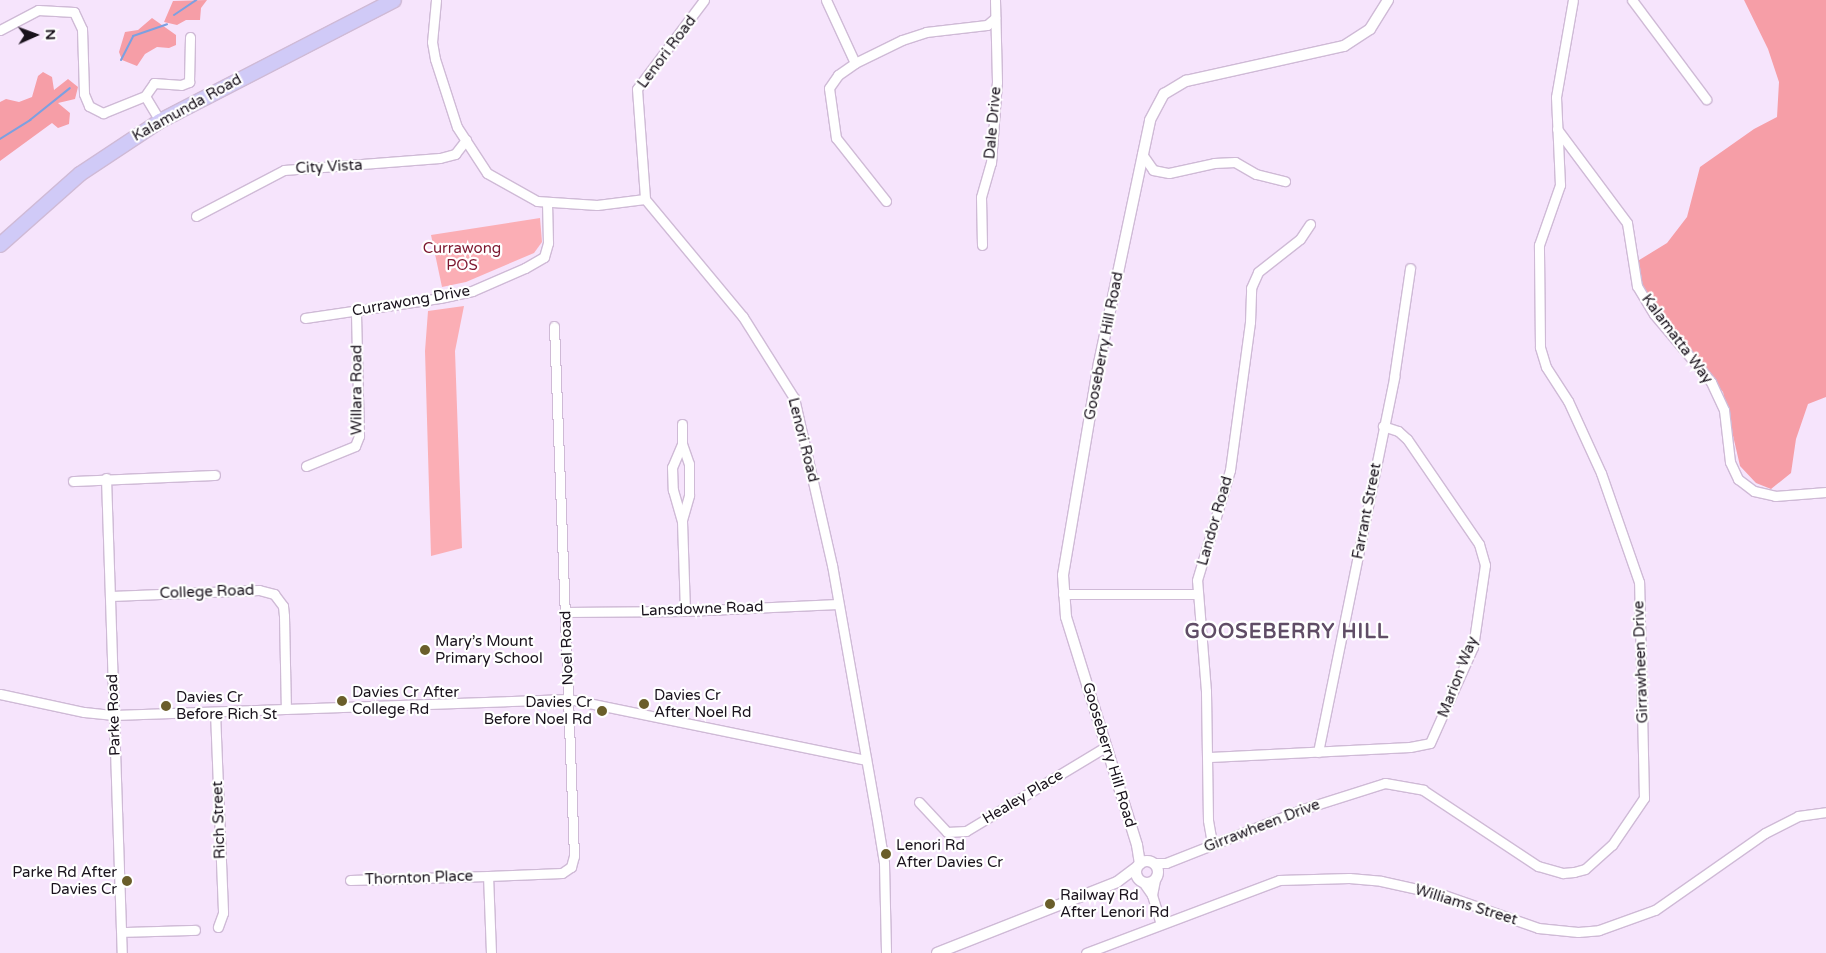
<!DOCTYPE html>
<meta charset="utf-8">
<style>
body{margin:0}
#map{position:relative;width:1826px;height:953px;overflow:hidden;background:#f6e4fc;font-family:"Varela Round",sans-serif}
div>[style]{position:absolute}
.green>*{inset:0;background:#fbaeb5}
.forest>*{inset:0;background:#f69ea7}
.stream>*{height:2px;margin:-1px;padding:0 1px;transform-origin:1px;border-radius:1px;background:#7ca0e1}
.roads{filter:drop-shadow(1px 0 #cfbad6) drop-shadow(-1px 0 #cfbad6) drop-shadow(0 1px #cfbad6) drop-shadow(0 -1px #cfbad6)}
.minor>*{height:9px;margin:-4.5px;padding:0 4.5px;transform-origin:4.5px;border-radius:4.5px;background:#fff}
.tertiary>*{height:10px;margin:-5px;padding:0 5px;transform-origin:5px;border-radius:5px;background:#fff}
.tertiary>.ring{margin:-5px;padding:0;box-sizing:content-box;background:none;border:10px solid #fff;border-radius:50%}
.primary>*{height:14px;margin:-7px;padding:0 7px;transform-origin:7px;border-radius:7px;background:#d0caf7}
.dots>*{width:14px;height:14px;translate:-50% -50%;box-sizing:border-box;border:2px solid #fff;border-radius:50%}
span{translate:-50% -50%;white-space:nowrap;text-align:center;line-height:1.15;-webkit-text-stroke:4.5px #fff;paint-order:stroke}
.street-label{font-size:15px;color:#19121c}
.park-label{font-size:15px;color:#7c172f}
.poi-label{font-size:15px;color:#19121c}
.left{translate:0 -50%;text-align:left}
.right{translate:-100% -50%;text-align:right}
.district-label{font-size:20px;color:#604d66;font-weight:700;letter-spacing:1px}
.north{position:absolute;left:10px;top:10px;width:50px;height:50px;-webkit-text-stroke:4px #fff;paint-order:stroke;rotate:88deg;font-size:14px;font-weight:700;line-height:20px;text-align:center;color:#19121c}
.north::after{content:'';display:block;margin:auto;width:18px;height:22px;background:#19121c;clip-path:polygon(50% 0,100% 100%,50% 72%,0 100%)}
</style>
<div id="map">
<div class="green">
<div style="clip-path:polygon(540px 218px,542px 242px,534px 253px,466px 282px,442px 287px,431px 235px)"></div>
<div style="clip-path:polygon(464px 306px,455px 351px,462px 548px,431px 556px,425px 351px,428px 311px)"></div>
</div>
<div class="forest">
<div style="clip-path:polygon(207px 0,201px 8px,200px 20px,186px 20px,177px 25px,164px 22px,173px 1px)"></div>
<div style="clip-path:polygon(1744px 0,1826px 0,1826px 397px,1808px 404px,1796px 439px,1791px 473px,1771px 489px,1756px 483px,1740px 466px,1723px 392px,1665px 324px,1639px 284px,1636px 262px,1667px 243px,1687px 217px,1700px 167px,1754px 129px,1777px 117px,1779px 82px,1768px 49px)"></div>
<div style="clip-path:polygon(152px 18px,176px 35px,176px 45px,169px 48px,157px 47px,145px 54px,137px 66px,122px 60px,119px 52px,125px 32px,138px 30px)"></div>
<div style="clip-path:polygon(43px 72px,52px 77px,54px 90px,68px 79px,78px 87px,75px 99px,58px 103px,70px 113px,69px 124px,58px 128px,52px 123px,0 161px,0 102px,6px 99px,19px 102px,32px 97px,38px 76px)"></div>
</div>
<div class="stream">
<div style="left:174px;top:15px;width:27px;rotate:-34deg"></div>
<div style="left:121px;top:60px;width:27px;rotate:-63deg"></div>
<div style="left:133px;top:36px;width:36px;rotate:-19deg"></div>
<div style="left:0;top:139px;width:36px;rotate:-32deg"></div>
<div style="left:30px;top:120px;width:51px;rotate:-38.7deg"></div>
</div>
<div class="roads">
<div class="minor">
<div style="left:436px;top:0;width:42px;rotate:95.4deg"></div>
<div style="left:432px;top:42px;width:17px;rotate:80deg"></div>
<div style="left:435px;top:59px;width:71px;rotate:72.1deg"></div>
<div style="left:457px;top:127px;width:55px;rotate:56.9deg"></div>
<div style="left:487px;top:173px;width:57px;rotate:29.2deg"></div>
<div style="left:537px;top:201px;width:60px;rotate:3.8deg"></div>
<div style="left:597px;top:205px;width:48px;rotate:-7.1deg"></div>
<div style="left:704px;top:0;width:111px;rotate:127deg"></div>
<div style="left:637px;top:89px;width:110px;rotate:85.8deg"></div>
<div style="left:645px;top:199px;width:153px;rotate:50.3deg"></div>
<div style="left:743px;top:317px;width:96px;rotate:57.8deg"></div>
<div style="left:794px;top:398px;width:171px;rotate:77.2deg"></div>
<div style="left:832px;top:565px;width:253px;rotate:80deg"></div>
<div style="left:876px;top:814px;width:50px;rotate:80.7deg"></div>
<div style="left:884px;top:863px;width:90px;rotate:88.7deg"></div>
<div style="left:826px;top:0;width:69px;rotate:65.3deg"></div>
<div style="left:1632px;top:0;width:124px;rotate:53.2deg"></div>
<div style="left:0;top:30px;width:43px;rotate:-27.8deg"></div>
<div style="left:38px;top:10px;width:36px;rotate:3deg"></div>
<div style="left:74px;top:12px;width:19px;rotate:65deg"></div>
<div style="left:82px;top:29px;width:65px;rotate:88.2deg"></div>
<div style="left:84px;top:94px;width:13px;rotate:67deg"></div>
<div style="left:89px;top:106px;width:16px;rotate:27deg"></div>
<div style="left:103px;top:113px;width:45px;rotate:-22deg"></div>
<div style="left:145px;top:96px;width:16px;rotate:-55deg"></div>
<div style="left:154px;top:83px;width:27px;rotate:4deg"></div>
<div style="left:181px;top:85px;width:9px;rotate:-21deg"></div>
<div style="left:189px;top:82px;width:45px;rotate:-88.7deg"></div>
<div style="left:145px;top:96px;width:29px;rotate:59deg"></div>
<div style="left:1557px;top:129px;width:117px;rotate:53.3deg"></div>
<div style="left:1627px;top:223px;width:64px;rotate:81deg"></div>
<div style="left:1637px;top:286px;width:33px;rotate:59deg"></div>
<div style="left:1654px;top:314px;width:89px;rotate:50deg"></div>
<div style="left:1711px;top:382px;width:31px;rotate:65deg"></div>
<div style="left:1724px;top:410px;width:52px;rotate:83.4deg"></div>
<div style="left:1730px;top:462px;width:19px;rotate:65deg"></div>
<div style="left:1738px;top:479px;width:20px;rotate:37deg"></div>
<div style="left:1754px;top:491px;width:22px;rotate:13deg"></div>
<div style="left:1775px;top:496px;width:51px;rotate:-4.5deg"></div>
<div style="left:1142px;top:154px;width:19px;rotate:55deg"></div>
<div style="left:1153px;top:170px;width:16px;rotate:11deg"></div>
<div style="left:1169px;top:173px;width:46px;rotate:-12.5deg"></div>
<div style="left:1214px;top:163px;width:21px;rotate:-3deg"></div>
<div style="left:1235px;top:162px;width:24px;rotate:30deg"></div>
<div style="left:1256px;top:174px;width:30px;rotate:14deg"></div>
<div style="left:886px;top:201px;width:80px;rotate:-128.4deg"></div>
<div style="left:836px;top:138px;width:50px;rotate:-98deg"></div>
<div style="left:829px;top:88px;width:16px;rotate:-55deg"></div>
<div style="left:838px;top:75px;width:21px;rotate:-35deg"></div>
<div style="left:855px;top:63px;width:52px;rotate:-26.1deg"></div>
<div style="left:902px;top:40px;width:25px;rotate:-18deg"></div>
<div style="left:926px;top:32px;width:61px;rotate:-6.5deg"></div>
<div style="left:987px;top:25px;width:11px;rotate:-41deg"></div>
<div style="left:196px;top:216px;width:99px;rotate:-27.6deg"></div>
<div style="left:284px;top:170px;width:156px;rotate:-4.4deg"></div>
<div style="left:440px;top:158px;width:16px;rotate:-15deg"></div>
<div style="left:455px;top:154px;width:18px;rotate:-52deg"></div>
<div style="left:982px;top:245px;width:48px;rotate:-91.2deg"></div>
<div style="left:981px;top:197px;width:35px;rotate:-74deg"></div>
<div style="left:991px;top:163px;width:81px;rotate:-85.8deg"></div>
<div style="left:997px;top:82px;width:82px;rotate:-91.4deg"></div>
<div style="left:305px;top:318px;width:136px;rotate:-8.4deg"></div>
<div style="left:440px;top:298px;width:33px;rotate:-12deg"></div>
<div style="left:472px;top:291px;width:58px;rotate:-23.5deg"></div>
<div style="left:525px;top:268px;width:22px;rotate:-30deg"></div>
<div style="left:544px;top:257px;width:15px;rotate:-74deg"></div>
<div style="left:548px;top:243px;width:41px;rotate:-91.4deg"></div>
<div style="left:682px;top:444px;width:25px;rotate:113deg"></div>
<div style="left:672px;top:467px;width:23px;rotate:88deg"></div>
<div style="left:673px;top:490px;width:32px;rotate:74deg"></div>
<div style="left:682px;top:521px;width:90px;rotate:88.1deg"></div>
<div style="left:306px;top:466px;width:53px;rotate:-22.2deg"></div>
<div style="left:355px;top:446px;width:11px;rotate:-68deg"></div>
<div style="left:359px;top:436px;width:125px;rotate:-91.4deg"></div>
<div style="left:106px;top:478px;width:475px;rotate:88.1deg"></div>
<div style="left:73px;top:481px;width:142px;rotate:-2.4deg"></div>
<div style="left:682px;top:520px;width:26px;rotate:-74deg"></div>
<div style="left:689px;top:495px;width:31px;rotate:-90deg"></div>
<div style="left:689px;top:464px;width:21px;rotate:-109deg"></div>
<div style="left:682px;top:444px;width:20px;rotate:-90deg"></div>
<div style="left:1063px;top:594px;width:135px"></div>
<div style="left:111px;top:596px;width:148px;rotate:-2.3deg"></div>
<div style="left:259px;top:590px;width:16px;rotate:15deg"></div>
<div style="left:274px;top:594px;width:15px;rotate:53deg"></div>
<div style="left:283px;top:606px;width:10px;rotate:84deg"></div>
<div style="left:284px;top:616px;width:93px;rotate:88.8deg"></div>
<div style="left:565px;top:612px;width:120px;rotate:-0.5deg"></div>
<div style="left:685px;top:611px;width:153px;rotate:-2.6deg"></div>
<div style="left:0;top:694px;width:86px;rotate:12.1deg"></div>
<div style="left:84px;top:712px;width:30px;rotate:6deg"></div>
<div style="left:114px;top:715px;width:455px;rotate:-2deg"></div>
<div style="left:569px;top:699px;width:303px;rotate:11.6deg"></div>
<div style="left:215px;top:712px;width:201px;rotate:87.7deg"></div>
<div style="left:223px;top:913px;width:15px;rotate:110deg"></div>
<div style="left:1318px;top:752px;width:383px;rotate:-78.5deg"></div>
<div style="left:1394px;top:377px;width:110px;rotate:-81.6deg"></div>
<div style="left:1210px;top:757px;width:200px;rotate:-2.9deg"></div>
<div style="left:1410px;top:747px;width:20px;rotate:-11deg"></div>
<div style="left:1430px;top:743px;width:105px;rotate:-65.9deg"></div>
<div style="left:1473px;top:647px;width:83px;rotate:-81.7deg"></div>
<div style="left:1485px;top:565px;width:22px;rotate:-106deg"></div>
<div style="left:1479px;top:544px;width:127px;rotate:-124.4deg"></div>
<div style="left:1407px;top:439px;width:12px;rotate:-138deg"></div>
<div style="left:1398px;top:431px;width:16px;rotate:-162deg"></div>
<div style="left:919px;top:802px;width:41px;rotate:47deg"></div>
<div style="left:947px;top:832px;width:19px;rotate:-3deg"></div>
<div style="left:966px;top:831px;width:162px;rotate:-31.1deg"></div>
<div style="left:1212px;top:843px;width:23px;rotate:-100deg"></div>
<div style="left:1208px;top:820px;width:129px;rotate:-90.9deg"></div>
<div style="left:1206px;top:691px;width:111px;rotate:-94.6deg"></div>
<div style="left:1197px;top:580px;width:115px;rotate:-73.3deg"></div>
<div style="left:1230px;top:470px;width:149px;rotate:-82.3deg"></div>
<div style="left:1250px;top:322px;width:34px;rotate:-88deg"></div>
<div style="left:1251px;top:288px;width:17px;rotate:-66deg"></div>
<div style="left:1258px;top:272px;width:53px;rotate:-38.2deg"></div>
<div style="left:1300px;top:239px;width:18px;rotate:-56deg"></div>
<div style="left:1153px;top:863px;width:13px"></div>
<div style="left:1166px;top:863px;width:147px;rotate:-21.5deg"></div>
<div style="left:1303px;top:809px;width:86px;rotate:-17.6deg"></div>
<div style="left:1385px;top:783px;width:39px;rotate:10deg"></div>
<div style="left:1423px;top:790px;width:138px;rotate:33.5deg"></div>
<div style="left:1538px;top:866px;width:26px;rotate:16deg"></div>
<div style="left:1563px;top:873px;width:11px;rotate:-5deg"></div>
<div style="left:1574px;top:872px;width:11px;rotate:-15deg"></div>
<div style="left:1585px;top:869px;width:36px;rotate:-42deg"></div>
<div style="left:1612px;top:845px;width:57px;rotate:-55.8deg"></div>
<div style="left:1644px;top:798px;width:216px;rotate:-91.3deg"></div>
<div style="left:1639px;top:582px;width:115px;rotate:-109.2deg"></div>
<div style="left:1601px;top:473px;width:79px;rotate:-114.6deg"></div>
<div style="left:1568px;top:401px;width:40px;rotate:-122.9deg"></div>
<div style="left:1546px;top:367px;width:21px;rotate:-107deg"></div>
<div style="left:1540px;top:347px;width:102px;rotate:-90.6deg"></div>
<div style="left:1539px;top:245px;width:64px;rotate:-70.7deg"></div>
<div style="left:1560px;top:185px;width:88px;rotate:-92.6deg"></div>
<div style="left:1556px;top:97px;width:98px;rotate:-80.1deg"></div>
<div style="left:350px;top:880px;width:138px;rotate:-1.7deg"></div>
<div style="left:1143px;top:882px;width:16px;rotate:55deg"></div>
<div style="left:1152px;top:895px;width:30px;rotate:73deg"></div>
<div style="left:1152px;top:895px;width:16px;rotate:-79deg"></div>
<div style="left:122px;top:932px;width:73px;rotate:-1.6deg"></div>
<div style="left:491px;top:953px;width:77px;rotate:-92.2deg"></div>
<div style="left:488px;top:876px;width:74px;rotate:-2.3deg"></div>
<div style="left:562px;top:873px;width:11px;rotate:-34deg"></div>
<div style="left:571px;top:867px;width:11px;rotate:-75deg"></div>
<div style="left:574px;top:856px;width:530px;rotate:-92.16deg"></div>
<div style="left:1086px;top:953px;width:206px;rotate:-20.7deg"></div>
<div style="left:1279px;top:880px;width:70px;rotate:-1.6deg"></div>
<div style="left:1349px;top:878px;width:32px;rotate:5deg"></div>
<div style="left:1381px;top:881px;width:65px;rotate:12.5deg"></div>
<div style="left:1444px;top:895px;width:100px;rotate:19.3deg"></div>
<div style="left:1538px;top:928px;width:40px;rotate:5.7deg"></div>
<div style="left:1578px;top:932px;width:21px;rotate:-5deg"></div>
<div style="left:1599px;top:930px;width:59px;rotate:-19.7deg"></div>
<div style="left:1655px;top:910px;width:134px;rotate:-35deg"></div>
<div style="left:1765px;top:833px;width:37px;rotate:-27deg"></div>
<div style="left:1798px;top:816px;width:28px;rotate:-8deg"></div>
</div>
<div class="tertiary">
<div class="ring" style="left:1136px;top:861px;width:12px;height:12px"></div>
<div style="left:1140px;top:864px;width:19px;rotate:-99deg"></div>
<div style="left:1137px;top:845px;width:239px;rotate:-107.3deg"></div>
<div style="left:1066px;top:617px;width:42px;rotate:-94.1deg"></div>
<div style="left:1063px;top:575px;width:215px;rotate:-80.4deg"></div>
<div style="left:1099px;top:363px;width:248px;rotate:-78.1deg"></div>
<div style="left:1150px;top:120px;width:30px;rotate:-62deg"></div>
<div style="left:1164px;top:94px;width:26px;rotate:-31deg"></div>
<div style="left:1186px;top:81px;width:162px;rotate:-12.5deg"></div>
<div style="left:1344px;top:46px;width:31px;rotate:-33deg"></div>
<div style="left:1370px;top:29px;width:34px;rotate:-58deg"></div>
<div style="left:937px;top:953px;width:193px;rotate:-21.5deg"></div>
<div style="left:1117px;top:882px;width:25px;rotate:-37deg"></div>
</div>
<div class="primary">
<div style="left:0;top:245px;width:107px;rotate:-41.6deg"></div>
<div style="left:80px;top:174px;width:96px;rotate:-33.5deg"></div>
<div style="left:160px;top:121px;width:263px;rotate:-27.3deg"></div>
</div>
</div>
<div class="dots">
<div style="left:425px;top:650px;background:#6a5e2a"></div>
<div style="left:342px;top:701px;background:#6a5e2a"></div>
<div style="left:644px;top:704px;background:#6a5e2a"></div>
<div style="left:166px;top:706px;background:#6a5e2a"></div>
<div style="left:602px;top:711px;background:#6a5e2a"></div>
<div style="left:886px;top:854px;background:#6a5e2a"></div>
<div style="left:127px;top:881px;background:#6a5e2a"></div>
<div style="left:1050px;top:904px;background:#6a5e2a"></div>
</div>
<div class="street-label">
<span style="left:667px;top:52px;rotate:-53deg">Lenori Road</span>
<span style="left:187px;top:108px;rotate:-29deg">Kalamunda Road</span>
<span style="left:993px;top:123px;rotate:-85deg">Dale Drive</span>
<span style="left:329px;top:167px;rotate:-3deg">City Vista</span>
<span style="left:411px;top:301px;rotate:-10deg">Currawong Drive</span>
<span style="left:1677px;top:339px;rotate:53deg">Kalamatta Way</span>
<span style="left:1104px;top:346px;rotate:-79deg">Gooseberry Hill Road</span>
<span style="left:357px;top:390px;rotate:-90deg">Willara Road</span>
<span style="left:803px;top:440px;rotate:76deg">Lenori Road</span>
<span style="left:1367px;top:511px;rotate:-79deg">Farrant Street</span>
<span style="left:1215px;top:521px;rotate:-74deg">Landor Road</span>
<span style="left:207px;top:592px;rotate:-2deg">College Road</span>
<span style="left:702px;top:609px;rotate:-2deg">Lansdowne Road</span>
<span style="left:567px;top:648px;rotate:-92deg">Noel Road</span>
<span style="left:1641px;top:662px;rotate:-92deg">Girrawheen Drive</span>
<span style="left:1458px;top:677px;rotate:-69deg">Marion Way</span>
<span style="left:114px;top:715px;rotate:-92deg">Parke Road</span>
<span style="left:1109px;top:755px;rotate:73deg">Gooseberry Hill Road</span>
<span style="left:1023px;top:797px;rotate:-31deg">Healey Place</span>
<span style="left:219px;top:820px;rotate:-92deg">Rich Street</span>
<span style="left:1262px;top:826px;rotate:-21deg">Girrawheen Drive</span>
<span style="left:419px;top:878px;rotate:-2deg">Thornton Place</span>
<span style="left:1466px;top:905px;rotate:17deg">Williams Street</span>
</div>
<div class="park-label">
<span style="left:462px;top:257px">Currawong<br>POS</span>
</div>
<div class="poi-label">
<span class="left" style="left:435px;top:650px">Mary’s Mount<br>Primary School</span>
<span class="left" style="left:352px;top:701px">Davies Cr After<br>College Rd</span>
<span class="left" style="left:654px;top:704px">Davies Cr<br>After Noel Rd</span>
<span class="left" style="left:176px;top:706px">Davies Cr<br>Before Rich St</span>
<span class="right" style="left:592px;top:711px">Davies Cr<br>Before Noel Rd</span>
<span class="left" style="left:896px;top:854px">Lenori Rd<br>After Davies Cr</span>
<span class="right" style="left:117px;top:881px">Parke Rd After<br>Davies Cr</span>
<span class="left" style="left:1060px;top:904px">Railway Rd<br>After Lenori Rd</span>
</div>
<div class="district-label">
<span style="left:1287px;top:632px">GOOSEBERRY HILL</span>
</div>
<div class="north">N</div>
</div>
